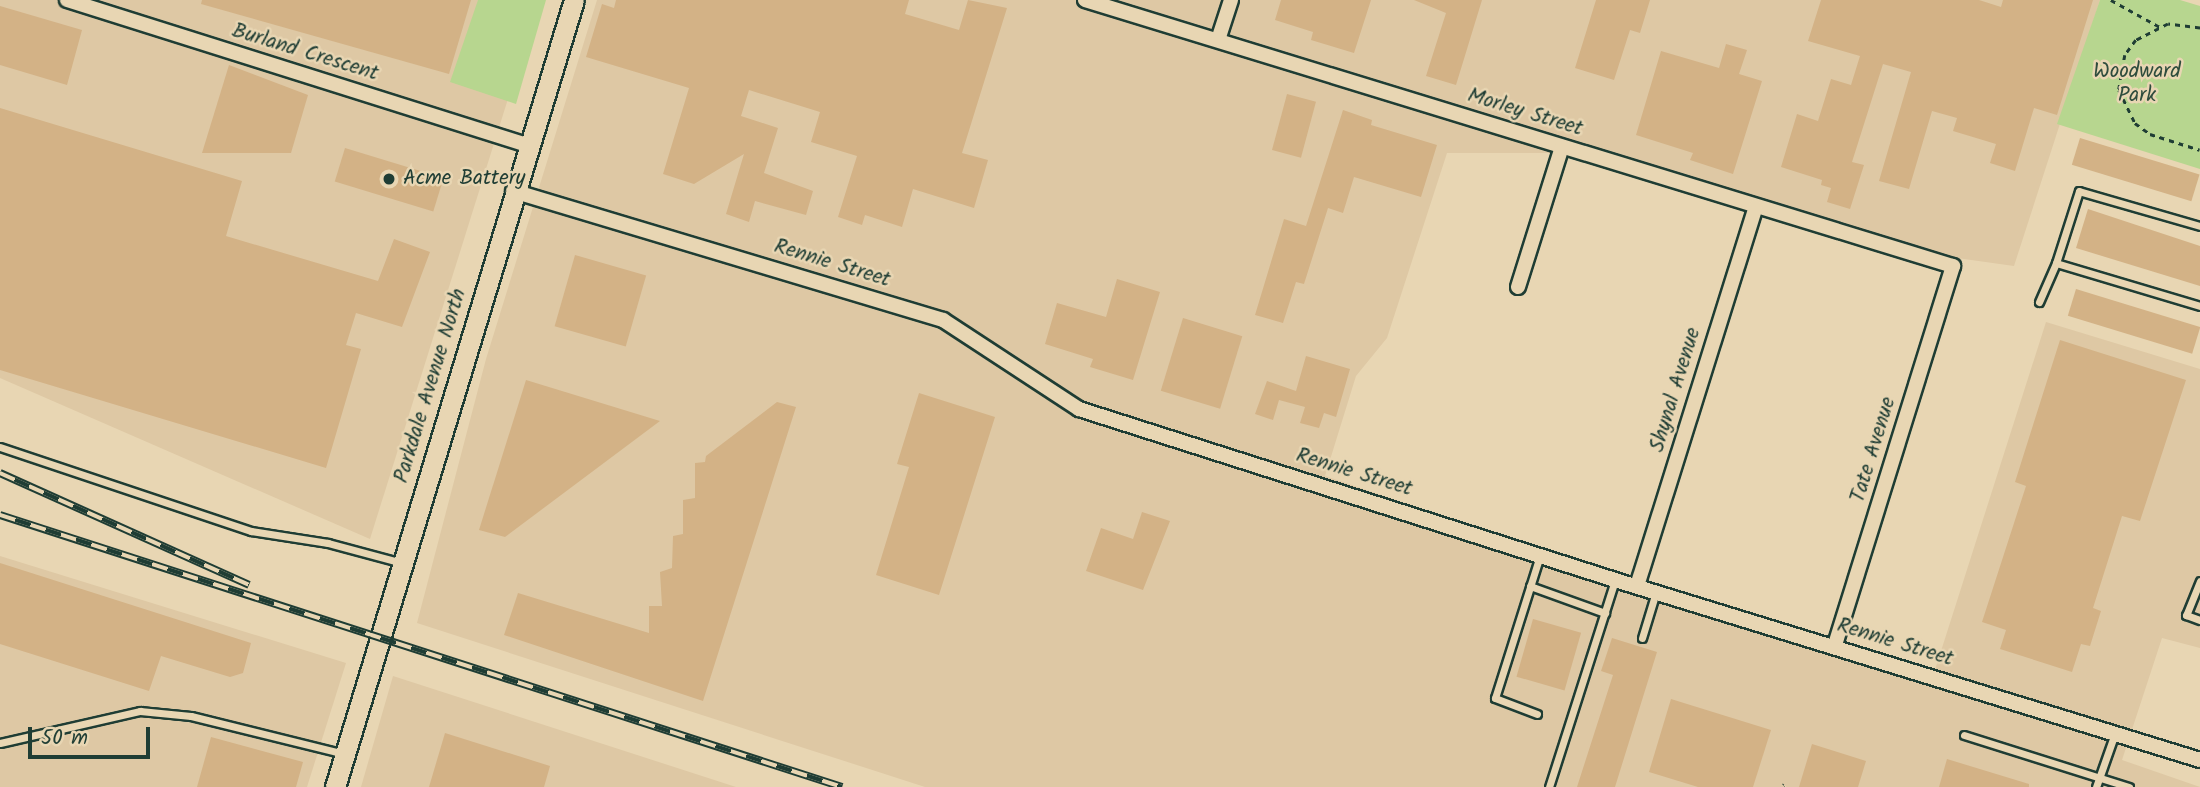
<!DOCTYPE html>
<style>
body{margin:0}
#map{position:relative;width:2200px;height:787px;overflow:hidden;background:#e8d6b3;font-family:Kalam,sans-serif}
div>[style]{position:absolute}
.built>*{inset:0;background:#dec8a4}
.green>*{inset:0;background:#b7d68f}
.building>*{inset:0;background:#d3b286;transform-origin:0 0}
.path>*{height:2.5px;margin-top:-1.25px;transform-origin:0;background:repeating-linear-gradient(90deg,#1f3d34 0 5px,transparent 0 10px)}
.roads{filter:drop-shadow(2px 0 #1f3d34) drop-shadow(-2px 0 #1f3d34) drop-shadow(0 2px #1f3d34) drop-shadow(0 -2px #1f3d34)}
.lane>*{height:7px;margin:-3.5px;padding:0 3.5px;transform-origin:3.5px;border-radius:3.5px;background:#e8d6b3}
.street>*{height:14px;margin:-7px;padding:0 7px;transform-origin:7px;border-radius:7px;background:#e8d6b3}
.secondary>*{height:19px;margin:-9.5px;padding:0 9.5px;transform-origin:9.5px;border-radius:9.5px;background:#e8d6b3}
.rail>*{height:8px;margin-top:-4px;transform-origin:0;background:repeating-linear-gradient(90deg,#e8d6b3 0 16px,#1f3d34 0 32px);box-sizing:border-box;border-block:2px solid #1f3d34}
.dots>*{width:19px;height:19px;translate:-50% -50%;box-sizing:border-box;border:4px solid #e8d6b3;border-radius:50%}
span{translate:-50% -50%;white-space:nowrap;text-align:center;line-height:1.15;-webkit-text-stroke:5px #e8d6b3;paint-order:stroke}
.street-label{font-size:21px;color:#1f3d34}
.park-label{font-size:21px;color:#2e4c3d}
.poi-label{font-size:21px;color:#1f3d34}
.left{translate:0 -50%;text-align:left}
.scale{position:absolute;left:28px;top:727px;width:122px;height:32px;box-sizing:border-box;border:4px solid #1f3d34;border-top:0;padding-left:9px;font-size:21px;line-height:24px;white-space:nowrap;color:#1f3d34;-webkit-text-stroke:5px #e8d6b3;paint-order:stroke}
</style>
<div id="map">
<div class="built">
<div style="clip-path:polygon(0 0,539px 0,370px 539px,0 378px)"></div>
<div style="clip-path:polygon(597px 0,2100px 0,2014px 266px,1957px 258px,1589px 153px,1447px 153px,1387px 338px,1356px 376px,1325px 476px,1639px 582px,1824px 654px,1934px 673px,2046px 322px,2200px 369px,2200px 648px,2162px 638px,2122px 760px,2200px 787px,925px 787px,417px 623px,486px 359px)"></div>
<div style="clip-path:polygon(0 556px,346px 663px,307px 787px,0 787px)"></div>
<div style="clip-path:polygon(393px 676px,736px 787px,361px 787px)"></div>
</div>
<div class="green">
<div style="clip-path:polygon(478px 0,546px 0,516px 104px,450px 82px)"></div>
<div style="clip-path:polygon(2100px 0,2180px 0,2200px 6px,2200px 169px,2057px 124px)"></div>
</div>
<div class="building">
<div style="clip-path:polygon(202px 0,471px 0,449px 74px,201px 4px)"></div>
<div style="clip-path:polygon(616px 0,909px 0,905px 14px,959px 30px,968px 0,1007px 8px,962px 153px,988px 160px,974px 208px,913px 189px,902px 227px,865px 215px,862px 225px,838px 217px,857px 156px,811px 142px,820px 112px,749px 90px,741px 116px,778px 128px,764px 173px,813px 191px,806px 215px,755px 201px,749px 222px,726px 214px,744px 154px,694px 184px,663px 174px,689px 88px,586px 57px,602px 4px,614px 8px)"></div>
<div style="clip-path:polygon(1281px 0,1371px 0,1354px 53px,1311px 40px,1313px 32px,1275px 20px)"></div>
<div style="clip-path:polygon(1414px 0,1482px 0,1456px 85px,1426px 76px,1446px 13px)"></div>
<div style="clip-path:polygon(1596px 0,1650px 0,1640px 33px,1630px 30px,1614px 80px,1575px 68px)"></div>
<div style="clip-path:polygon(1821px 0,1979px 0,2001px 7px,2003px 0,2093px 0,2057px 115px,2034px 108px,2015px 171px,1990px 163px,1996px 144px,1953px 131px,1957px 118px,1932px 111px,1909px 189px,1879px 181px,1911px 72px,1883px 64px,1852px 162px,1864px 165px,1850px 209px,1827px 202px,1831px 188px,1821px 185px,1822px 180px,1781px 167px,1797px 114px,1818px 121px,1831px 79px,1851px 85px,1860px 56px,1808px 41px)"></div>
<div style="clip-path:polygon(0 6px,82px 30px,67px 85px,0 65px)"></div>
<div style="clip-path:polygon(1726px 44px,1747px 50px,1739px 74px,1762px 81px,1733px 174px,1690px 160px,1693px 153px,1636px 135px,1661px 51px,1719px 68px)"></div>
<div style="clip-path:polygon(229px 65px,308px 95px,291px 153px,202px 153px)"></div>
<div style="left:1287px;top:94px;width:30px;height:58px;rotate:15deg"></div>
<div style="clip-path:polygon(0 108px,242px 181px,226px 236px,378px 281px,394px 239px,430px 252px,402px 327px,356px 313px,346px 345px,361px 349px,326px 468px,0 370px)"></div>
<div style="clip-path:polygon(1343px 110px,1372px 120px,1371px 125px,1437px 145px,1421px 197px,1354px 177px,1343px 213px,1328px 208px,1304px 284px,1296px 282px,1283px 323px,1255px 315px,1284px 219px,1306px 226px)"></div>
<div style="left:2080px;top:138px;width:125px;height:28px;rotate:17deg"></div>
<div style="left:345px;top:148px;width:103px;height:35px;rotate:17deg"></div>
<div style="clip-path:polygon(2088px 209px,2200px 246px,2200px 286px,2076px 248px)"></div>
<div style="left:575px;top:255px;width:74px;height:74px;rotate:16deg"></div>
<div style="clip-path:polygon(1117px 279px,1160px 292px,1133px 380px,1090px 367px,1093px 359px,1045px 344px,1057px 303px,1106px 317px)"></div>
<div style="left:2076px;top:289px;width:130px;height:28px;rotate:17deg"></div>
<div style="left:1183px;top:318px;width:62px;height:76px;rotate:17deg"></div>
<div style="clip-path:polygon(2060px 340px,2186px 380px,2140px 521px,2122px 516px,2093px 608px,2101px 611px,2090px 646px,2081px 644px,2072px 672px,2000px 649px,2006px 630px,1982px 622px,2026px 486px,2015px 482px)"></div>
<div style="clip-path:polygon(1306px 356px,1350px 369px,1336px 417px,1324px 413px,1319px 428px,1300px 423px,1305px 407px,1279px 400px,1273px 420px,1255px 414px,1267px 381px,1296px 391px)"></div>
<div style="clip-path:polygon(526px 380px,660px 421px,505px 537px,479px 530px)"></div>
<div style="clip-path:polygon(919px 393px,995px 417px,939px 595px,876px 575px,909px 467px,897px 464px)"></div>
<div style="clip-path:polygon(777px 402px,796px 407px,703px 701px,504px 635px,518px 593px,649px 633px,649px 606px,662px 606px,660px 572px,672px 568px,673px 536px,683px 534px,683px 500px,695px 498px,695px 463px,705px 462px,706px 456px)"></div>
<div style="clip-path:polygon(1142px 512px,1170px 521px,1143px 590px,1086px 571px,1101px 528px,1133px 539px)"></div>
<div style="clip-path:polygon(0 563px,251px 643px,243px 673px,230px 677px,161px 656px,149px 691px,0 644px)"></div>
<div style="left:1533px;top:619px;width:50px;height:60px;rotate:16deg"></div>
<div style="clip-path:polygon(1612px 638px,1657px 652px,1615px 787px,1577px 787px,1613px 675px,1601px 671px)"></div>
<div style="clip-path:polygon(1671px 699px,1771px 730px,1753px 787px,1698px 787px,1649px 772px)"></div>
<div style="clip-path:polygon(445px 733px,550px 766px,544px 787px,429px 787px)"></div>
<div style="clip-path:polygon(211px 737px,303px 762px,296px 787px,197px 787px)"></div>
<div style="clip-path:polygon(1812px 744px,1866px 761px,1858px 787px,1799px 787px)"></div>
<div style="clip-path:polygon(1947px 759px,2029px 784px,2029px 787px,1939px 787px)"></div>
</div>
<div class="path">
<div style="left:2111px;top:0;width:56px;rotate:28.9deg"></div>
<div style="left:2200px;top:28px;width:32px;rotate:-173deg"></div>
<div style="left:2168px;top:24px;width:36px;rotate:153deg"></div>
<div style="left:2136px;top:40px;width:19px;rotate:126deg"></div>
<div style="left:2125px;top:55px;width:36px;rotate:100deg"></div>
<div style="left:2119px;top:90px;width:37px;rotate:64deg"></div>
<div style="left:2135px;top:123px;width:19px;rotate:36deg"></div>
<div style="left:2150px;top:134px;width:52px;rotate:17.7deg"></div>
</div>
<div class="roads">
<div class="lane">
<div style="left:2200px;top:226px;width:126px;rotate:-163.9deg"></div>
<div style="left:2079px;top:191px;width:76px;rotate:107.7deg"></div>
<div style="left:2056px;top:263px;width:150px;rotate:16.6deg"></div>
<div style="left:2039px;top:302px;width:43px;rotate:-66.4deg"></div>
<div style="left:0;top:447px;width:265px;rotate:18.5deg"></div>
<div style="left:251px;top:531px;width:78px;rotate:8.9deg"></div>
<div style="left:328px;top:543px;width:77px;rotate:15.1deg"></div>
<div style="left:2200px;top:581px;width:37px;rotate:112deg"></div>
<div style="left:2186px;top:615px;width:15px;rotate:20deg"></div>
<div style="left:1530px;top:586px;width:80px;rotate:19.8deg"></div>
<div style="left:1642px;top:638px;width:48px;rotate:-73.1deg"></div>
<div style="left:1537px;top:714px;width:45px;rotate:-159.1deg"></div>
<div style="left:1495px;top:698px;width:150px;rotate:-72.5deg"></div>
<div style="left:1964px;top:735px;width:173px;rotate:17.5deg"></div>
<div style="left:0;top:743px;width:144px;rotate:-12.9deg"></div>
<div style="left:140px;top:711px;width:51px;rotate:5.6deg"></div>
<div style="left:191px;top:716px;width:158px;rotate:13.9deg"></div>
<div style="left:1549px;top:787px;width:217px;rotate:-72.3deg"></div>
<div style="left:2096px;top:787px;width:57px;rotate:-70.6deg"></div>
</div>
<div class="street">
<div style="left:67px;top:0;width:485px;rotate:17.5deg"></div>
<div style="left:1085px;top:0;width:908px;rotate:17.04deg"></div>
<div style="left:1953px;top:266px;width:398px;rotate:107.3deg"></div>
<div style="left:1218px;top:40px;width:42px;rotate:-72deg"></div>
<div style="left:513px;top:191px;width:449px;rotate:16.7deg"></div>
<div style="left:943px;top:320px;width:163px;rotate:33.2deg"></div>
<div style="left:1079px;top:409px;width:563px;rotate:17.69deg"></div>
<div style="left:1615px;top:580px;width:612px;rotate:17.1deg"></div>
<div style="left:1518px;top:287px;width:147px;rotate:-72.6deg"></div>
<div style="left:1637px;top:586px;width:397px;rotate:-72.6deg"></div>
</div>
<div class="secondary">
<div style="left:335px;top:787px;width:822px;rotate:-73.11deg"></div>
</div>
</div>
<div class="rail">
<div style="left:0;top:473px;width:273px;rotate:24.2deg"></div>
<div style="left:0;top:515px;width:885px;rotate:17.9deg"></div>
<div style="left:1785px;top:787px;width:1px;rotate:-45deg"></div>
</div>
<div class="dots">
<div style="left:389px;top:179px;background:#1f3d34"></div>
</div>
<div class="street-label">
<span style="left:305px;top:53px;rotate:17deg">Burland Crescent</span>
<span style="left:1525px;top:113px;rotate:17deg">Morley Street</span>
<span style="left:832px;top:264px;rotate:17deg">Rennie Street</span>
<span style="left:431px;top:386px;rotate:-73deg">Parkdale Avenue North</span>
<span style="left:1676px;top:390px;rotate:-73deg">Shynal Avenue</span>
<span style="left:1874px;top:450px;rotate:-73deg">Tate Avenue</span>
<span style="left:1354px;top:473px;rotate:17deg">Rennie Street</span>
<span style="left:1895px;top:643px;rotate:17deg">Rennie Street</span>
</div>
<div class="park-label">
<span style="left:2137px;top:84px">Woodward<br>Park</span>
</div>
<div class="poi-label">
<span class="left" style="left:403px;top:179px">Acme Battery</span>
</div>
<div class="scale">50 m</div>
</div>
